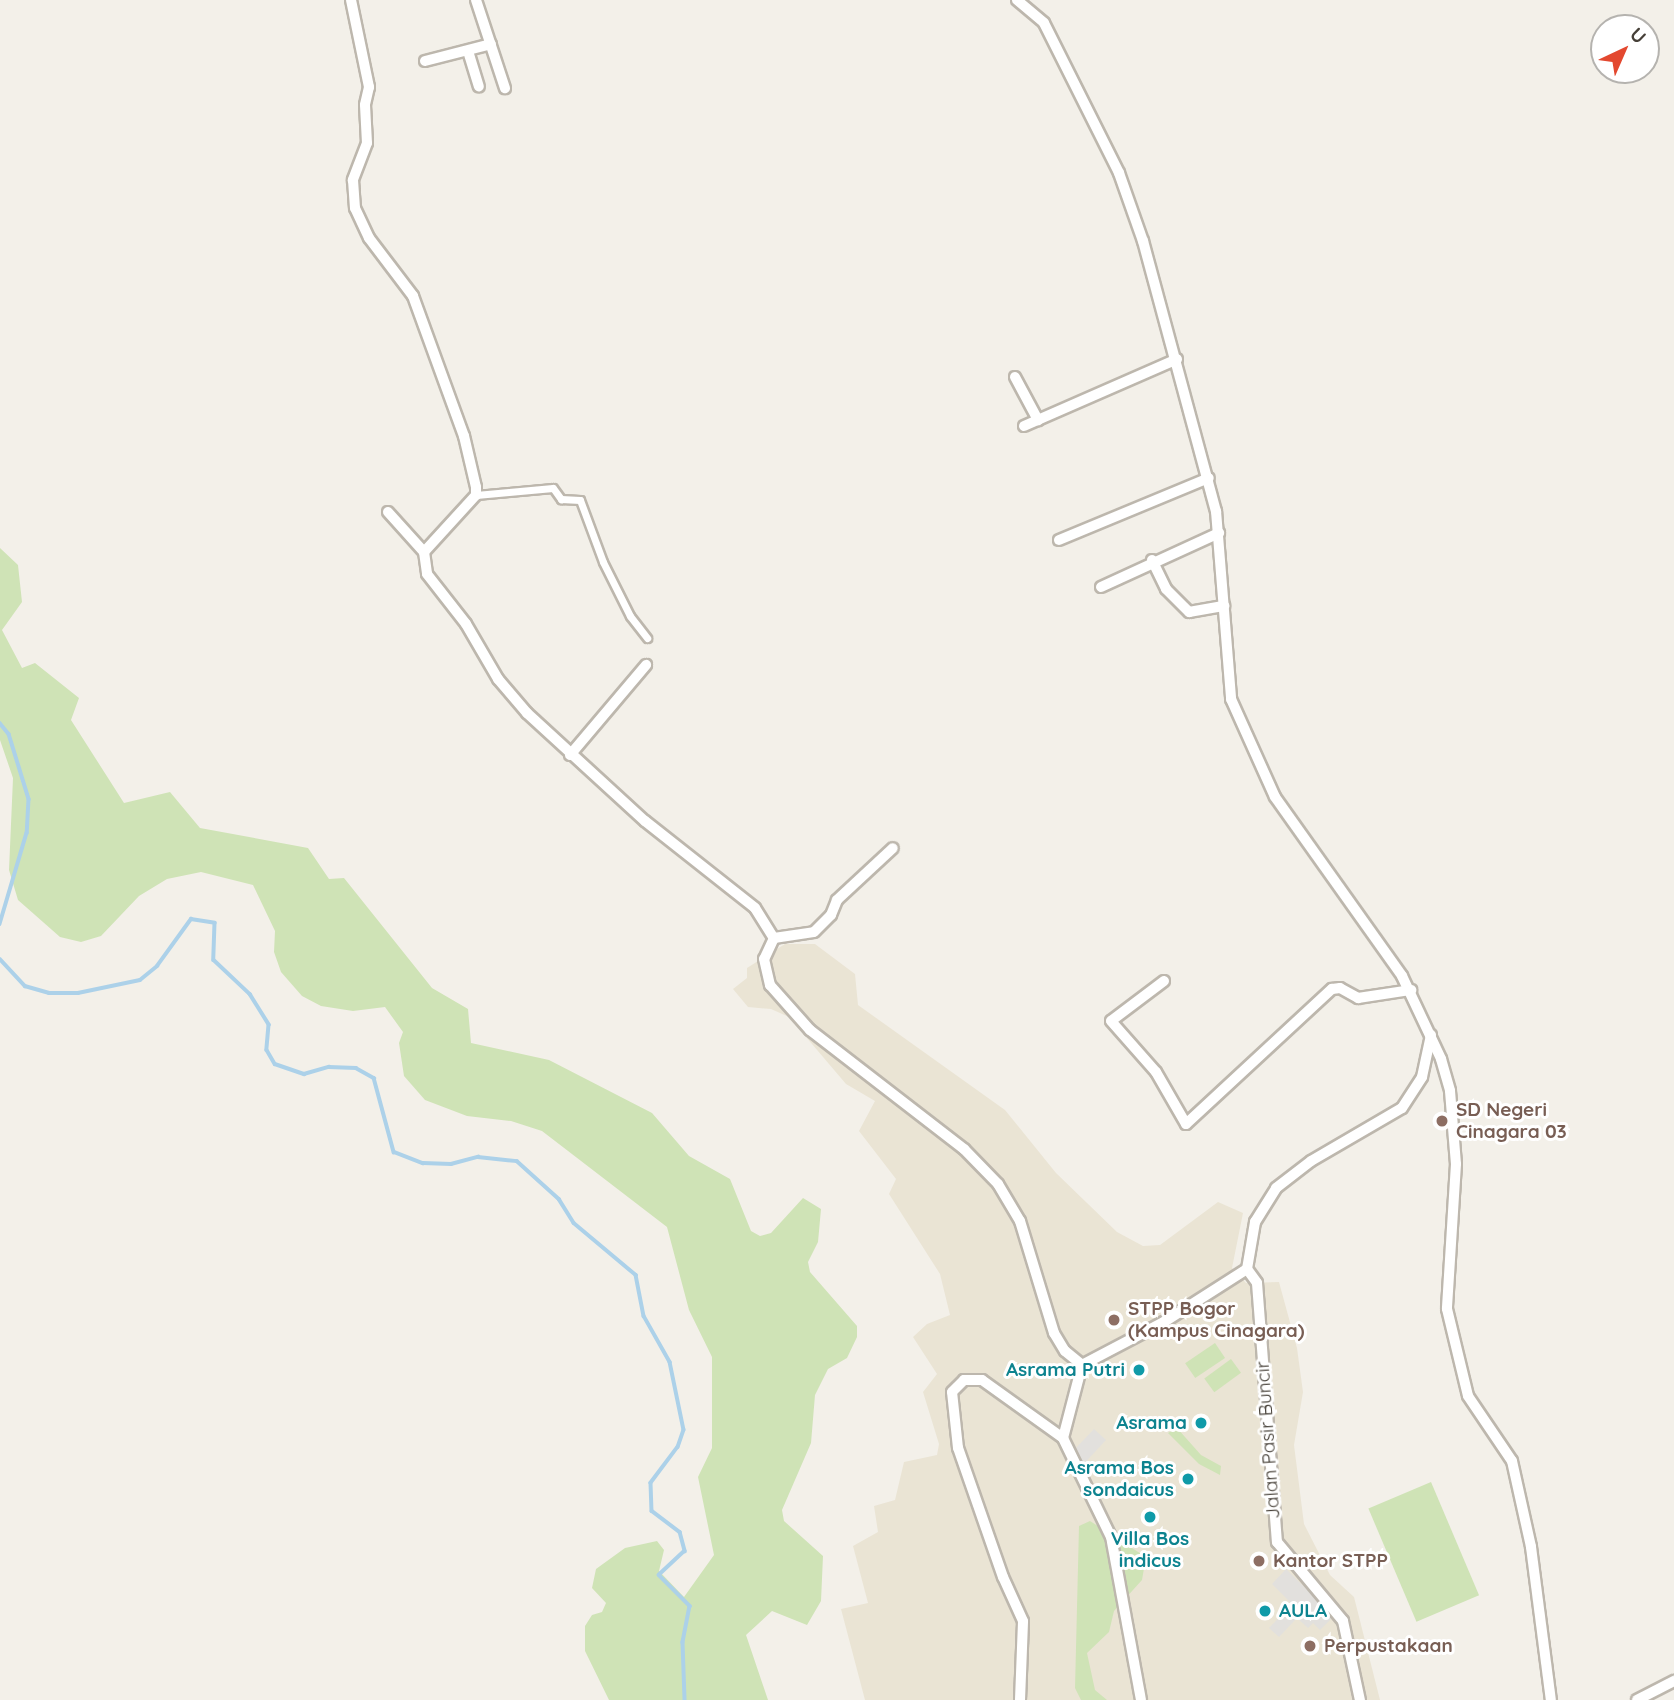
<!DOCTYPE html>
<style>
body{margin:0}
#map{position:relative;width:1674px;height:1700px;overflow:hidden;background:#f3f0e9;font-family:Quicksand,sans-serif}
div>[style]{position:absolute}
.education>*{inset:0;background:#eae4d4}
.green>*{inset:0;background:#cfe3b6;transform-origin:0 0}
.parking>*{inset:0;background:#e2e0dd}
.stream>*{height:3.5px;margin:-1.75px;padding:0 1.75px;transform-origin:1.75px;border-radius:1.75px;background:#acd1e9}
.roads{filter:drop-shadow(2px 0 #bdb7ad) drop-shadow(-2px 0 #bdb7ad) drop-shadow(0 2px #bdb7ad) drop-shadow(0 -2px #bdb7ad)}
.pedestrian>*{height:7px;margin:-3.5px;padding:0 3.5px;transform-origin:3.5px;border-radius:3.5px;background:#fff}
.minor>*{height:10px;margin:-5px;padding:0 5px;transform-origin:5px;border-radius:5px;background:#fff}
.dots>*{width:19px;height:19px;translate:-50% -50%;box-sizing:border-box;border:4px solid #fff;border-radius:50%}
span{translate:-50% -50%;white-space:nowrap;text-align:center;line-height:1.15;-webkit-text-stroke:6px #fff;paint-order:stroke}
.education-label{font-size:19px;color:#785e54;font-weight:700}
.left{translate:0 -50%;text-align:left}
.culture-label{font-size:19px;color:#0d838f;font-weight:700}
.right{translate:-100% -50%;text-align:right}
.street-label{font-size:19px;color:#464038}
.north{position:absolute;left:1590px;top:14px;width:70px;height:70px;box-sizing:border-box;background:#fff;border:2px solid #b5b3af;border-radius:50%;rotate:44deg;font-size:19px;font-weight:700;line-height:28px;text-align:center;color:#464038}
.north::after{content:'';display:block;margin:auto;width:24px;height:32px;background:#e3482f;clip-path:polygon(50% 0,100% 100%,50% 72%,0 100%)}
</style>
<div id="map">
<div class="education">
<div style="clip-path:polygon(785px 944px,815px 944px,855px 974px,858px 1005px,1005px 1110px,1056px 1173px,1117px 1232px,1143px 1246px,1160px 1245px,1218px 1202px,1243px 1213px,1232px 1268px,1246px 1283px,1279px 1282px,1297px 1348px,1303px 1392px,1294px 1445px,1304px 1524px,1330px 1575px,1354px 1597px,1380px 1700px,865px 1700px,841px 1609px,868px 1603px,853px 1546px,878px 1532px,874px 1506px,895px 1500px,904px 1462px,937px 1455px,939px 1444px,923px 1392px,937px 1374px,913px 1337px,927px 1324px,950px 1315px,940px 1274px,889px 1194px,896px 1179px,859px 1131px,875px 1101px,846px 1084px,789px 1017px,771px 1009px,748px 1007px,733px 989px,747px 978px,747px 968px)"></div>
</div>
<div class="green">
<div style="clip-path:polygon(0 548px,18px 565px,22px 602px,2px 630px,22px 668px,35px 663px,79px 698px,71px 720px,124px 803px,170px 792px,200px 828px,308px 848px,329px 879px,344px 878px,432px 988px,468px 1009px,471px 1043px,549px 1060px,652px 1113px,689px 1156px,730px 1179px,751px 1231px,760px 1236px,771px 1233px,803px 1198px,821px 1209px,818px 1242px,808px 1262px,810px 1272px,857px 1326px,857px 1337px,847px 1358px,828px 1369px,815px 1395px,811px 1443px,782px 1510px,784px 1521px,823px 1556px,821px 1601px,807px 1625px,772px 1611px,746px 1635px,768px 1700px,609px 1700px,585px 1651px,585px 1626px,592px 1615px,602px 1612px,606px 1603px,592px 1588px,596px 1569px,625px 1548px,657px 1541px,664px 1550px,659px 1571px,684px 1597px,714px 1555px,698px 1477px,712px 1448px,712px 1357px,689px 1310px,667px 1227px,542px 1131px,511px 1121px,467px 1116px,425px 1100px,404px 1076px,399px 1043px,403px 1032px,385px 1007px,353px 1011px,321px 1006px,302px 996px,281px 972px,274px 952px,275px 931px,253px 885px,201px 872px,167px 879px,139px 896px,101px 936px,81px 942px,60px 937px,18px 900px,9px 870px,13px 778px,0 740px)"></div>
<div style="left:1215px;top:1343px;width:18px;height:36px;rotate:56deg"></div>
<div style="left:1231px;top:1359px;width:17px;height:33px;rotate:54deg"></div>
<div style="clip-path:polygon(1177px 1428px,1201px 1455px,1221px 1466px,1220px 1475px,1199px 1464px,1168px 1433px)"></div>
<div style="left:1431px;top:1482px;width:123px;height:68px;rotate:67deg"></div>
<div style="clip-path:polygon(1090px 1521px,1146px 1557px,1142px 1580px,1114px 1611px,1109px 1632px,1087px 1653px,1095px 1690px,1107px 1700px,1081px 1700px,1075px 1688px,1079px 1526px)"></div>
</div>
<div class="parking">
<div style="clip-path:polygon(1094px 1429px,1106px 1440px,1080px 1468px,1074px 1450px)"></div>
<div style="clip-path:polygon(1286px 1569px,1334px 1616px,1320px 1630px,1313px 1623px,1308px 1628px,1297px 1618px,1279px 1637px,1269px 1628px,1292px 1604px,1272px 1584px)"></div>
</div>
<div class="stream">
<div style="left:0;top:723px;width:14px;rotate:51deg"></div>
<div style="left:9px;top:734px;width:68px;rotate:72.9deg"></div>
<div style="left:29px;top:799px;width:34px;rotate:93deg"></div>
<div style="left:27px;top:833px;width:95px;rotate:106.5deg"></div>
<div style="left:0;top:959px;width:37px;rotate:47deg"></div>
<div style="left:25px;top:986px;width:25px;rotate:16deg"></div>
<div style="left:49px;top:993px;width:29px"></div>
<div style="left:78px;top:993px;width:63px;rotate:-11.8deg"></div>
<div style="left:140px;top:980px;width:22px;rotate:-39deg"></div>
<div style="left:157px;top:966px;width:58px;rotate:-54.1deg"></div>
<div style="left:191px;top:919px;width:24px;rotate:9deg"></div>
<div style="left:215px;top:923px;width:37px;rotate:92deg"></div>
<div style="left:214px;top:960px;width:50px;rotate:43.4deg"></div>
<div style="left:250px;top:994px;width:36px;rotate:58deg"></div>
<div style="left:269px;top:1025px;width:25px;rotate:95deg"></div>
<div style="left:267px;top:1050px;width:16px;rotate:60deg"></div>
<div style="left:275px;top:1064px;width:31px;rotate:19deg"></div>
<div style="left:304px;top:1074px;width:26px;rotate:-16deg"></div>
<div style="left:329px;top:1067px;width:27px;rotate:2deg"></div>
<div style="left:356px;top:1068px;width:21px;rotate:29deg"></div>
<div style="left:374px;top:1078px;width:77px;rotate:74.9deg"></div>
<div style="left:394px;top:1152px;width:31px;rotate:21deg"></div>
<div style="left:423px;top:1163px;width:28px;rotate:2deg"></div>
<div style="left:451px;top:1164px;width:28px;rotate:-15deg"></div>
<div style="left:478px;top:1157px;width:39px;rotate:6deg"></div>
<div style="left:517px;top:1161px;width:57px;rotate:42.1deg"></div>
<div style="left:559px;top:1199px;width:28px;rotate:58deg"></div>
<div style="left:574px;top:1223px;width:81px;rotate:40deg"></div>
<div style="left:636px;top:1275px;width:42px;rotate:79deg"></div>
<div style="left:644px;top:1316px;width:53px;rotate:60.5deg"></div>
<div style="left:670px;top:1362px;width:69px;rotate:78.4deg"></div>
<div style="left:684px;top:1430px;width:18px;rotate:109deg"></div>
<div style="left:678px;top:1447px;width:45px;rotate:126.9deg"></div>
<div style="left:651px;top:1483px;width:28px;rotate:88deg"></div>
<div style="left:652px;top:1511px;width:35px;rotate:37deg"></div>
<div style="left:680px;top:1532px;width:20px;rotate:75deg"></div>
<div style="left:685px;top:1551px;width:35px;rotate:137deg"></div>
<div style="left:659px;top:1575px;width:44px;rotate:45deg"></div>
<div style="left:690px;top:1606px;width:37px;rotate:101deg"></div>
<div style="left:683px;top:1642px;width:58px;rotate:88deg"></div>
</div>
<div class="roads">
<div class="pedestrian">
<div style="left:476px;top:495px;width:77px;rotate:-5.2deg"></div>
<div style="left:553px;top:488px;width:14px;rotate:54deg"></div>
<div style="left:561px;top:499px;width:19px;rotate:3deg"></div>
<div style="left:580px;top:500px;width:66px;rotate:69.6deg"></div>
<div style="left:603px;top:562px;width:60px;rotate:63.4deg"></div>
<div style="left:630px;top:616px;width:28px;rotate:52deg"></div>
</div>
<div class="minor">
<div style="left:351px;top:0;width:89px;rotate:78.3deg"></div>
<div style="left:369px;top:87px;width:18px;rotate:103deg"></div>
<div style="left:365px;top:105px;width:38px;rotate:87deg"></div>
<div style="left:367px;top:143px;width:40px;rotate:111deg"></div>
<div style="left:353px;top:180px;width:28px;rotate:86deg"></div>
<div style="left:355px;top:208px;width:33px;rotate:65deg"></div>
<div style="left:369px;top:238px;width:73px;rotate:52.8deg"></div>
<div style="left:413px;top:296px;width:149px;rotate:70deg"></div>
<div style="left:464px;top:436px;width:52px;rotate:76.8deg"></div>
<div style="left:476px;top:487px;width:8px;rotate:90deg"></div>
<div style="left:476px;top:495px;width:77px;rotate:132.4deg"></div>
<div style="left:424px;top:552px;width:22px;rotate:82deg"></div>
<div style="left:427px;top:574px;width:63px;rotate:52deg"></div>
<div style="left:466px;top:624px;width:64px;rotate:59.8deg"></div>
<div style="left:498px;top:679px;width:45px;rotate:49.5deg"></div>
<div style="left:527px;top:713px;width:160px;rotate:42.5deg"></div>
<div style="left:645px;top:821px;width:140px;rotate:38.3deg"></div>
<div style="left:755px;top:908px;width:36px;rotate:58deg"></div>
<div style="left:774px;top:938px;width:23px;rotate:115deg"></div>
<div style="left:764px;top:959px;width:27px;rotate:77deg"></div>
<div style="left:770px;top:985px;width:60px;rotate:48.4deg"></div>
<div style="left:810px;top:1030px;width:195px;rotate:37.7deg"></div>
<div style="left:964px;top:1149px;width:49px;rotate:45.8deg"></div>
<div style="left:998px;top:1184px;width:43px;rotate:59.3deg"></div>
<div style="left:1020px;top:1221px;width:117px;rotate:73.1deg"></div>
<div style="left:1054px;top:1333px;width:21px;rotate:59deg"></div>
<div style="left:1065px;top:1351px;width:22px;rotate:39deg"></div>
<div style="left:476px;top:0;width:93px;rotate:71.8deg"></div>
<div style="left:1017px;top:0;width:35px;rotate:40deg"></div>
<div style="left:1044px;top:23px;width:168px;rotate:63.4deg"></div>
<div style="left:1119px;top:173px;width:72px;rotate:70.6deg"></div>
<div style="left:1143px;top:241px;width:280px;rotate:74.9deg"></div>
<div style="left:1216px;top:511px;width:189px;rotate:85.4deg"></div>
<div style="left:1231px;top:699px;width:107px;rotate:65.8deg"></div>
<div style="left:1275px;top:797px;width:219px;rotate:54.6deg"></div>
<div style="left:1402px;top:976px;width:92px;rotate:64.8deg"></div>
<div style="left:1441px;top:1059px;width:33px;rotate:74deg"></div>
<div style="left:1450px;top:1091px;width:73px;rotate:85.3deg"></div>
<div style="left:1456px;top:1164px;width:145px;rotate:93.6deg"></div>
<div style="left:1447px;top:1309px;width:89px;rotate:76.4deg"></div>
<div style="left:1468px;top:1396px;width:78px;rotate:55.9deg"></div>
<div style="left:1512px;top:1461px;width:88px;rotate:77.5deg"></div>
<div style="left:1531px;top:1547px;width:154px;rotate:82.6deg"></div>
<div style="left:468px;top:51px;width:37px;rotate:73deg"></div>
<div style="left:425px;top:61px;width:68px;rotate:-14.4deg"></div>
<div style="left:1015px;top:377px;width:49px;rotate:61.9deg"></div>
<div style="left:1024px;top:426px;width:167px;rotate:-23.6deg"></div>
<div style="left:388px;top:512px;width:54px;rotate:48deg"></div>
<div style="left:1059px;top:540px;width:162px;rotate:-22.5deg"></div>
<div style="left:1152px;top:560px;width:32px;rotate:64deg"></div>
<div style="left:1166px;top:589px;width:33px;rotate:45deg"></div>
<div style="left:1189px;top:612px;width:36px;rotate:-10deg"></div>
<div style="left:1101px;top:587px;width:130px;rotate:-24.6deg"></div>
<div style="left:570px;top:755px;width:118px;rotate:-49.8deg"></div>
<div style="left:774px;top:938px;width:40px;rotate:-8.5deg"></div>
<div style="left:814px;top:932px;width:24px;rotate:-45deg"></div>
<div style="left:831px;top:915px;width:16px;rotate:-68deg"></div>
<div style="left:837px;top:900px;width:76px;rotate:-42.9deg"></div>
<div style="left:1164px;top:981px;width:66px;rotate:143deg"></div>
<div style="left:1111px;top:1021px;width:68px;rotate:48.6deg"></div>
<div style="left:1156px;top:1072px;width:60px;rotate:60deg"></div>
<div style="left:1186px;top:1124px;width:199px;rotate:-42.8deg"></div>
<div style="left:1332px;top:989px;width:8px;rotate:-7deg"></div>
<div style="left:1340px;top:988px;width:21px;rotate:29deg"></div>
<div style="left:1358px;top:998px;width:54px;rotate:-8.6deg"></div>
<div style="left:1247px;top:1269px;width:17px;rotate:54deg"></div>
<div style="left:1257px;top:1283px;width:260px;rotate:85.6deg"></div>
<div style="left:1277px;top:1542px;width:103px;rotate:50.1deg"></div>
<div style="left:1343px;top:1621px;width:81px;rotate:77.9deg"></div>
<div style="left:1020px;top:1700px;width:79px;rotate:-87.8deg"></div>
<div style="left:1023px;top:1621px;width:48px;rotate:-114.4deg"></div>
<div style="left:1003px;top:1577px;width:137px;rotate:-109.2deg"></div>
<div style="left:958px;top:1448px;width:56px;rotate:-96.1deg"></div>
<div style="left:952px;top:1392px;width:17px;rotate:-45deg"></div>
<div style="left:964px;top:1380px;width:18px"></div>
<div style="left:982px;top:1380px;width:100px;rotate:35.6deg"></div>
<div style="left:1141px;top:1700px;width:166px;rotate:-100.4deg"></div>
<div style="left:1111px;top:1537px;width:110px;rotate:-115.9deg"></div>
<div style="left:1063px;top:1438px;width:75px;rotate:-75.4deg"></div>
<div style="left:1082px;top:1365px;width:93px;rotate:-27.7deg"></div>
<div style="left:1164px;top:1322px;width:98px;rotate:-32.6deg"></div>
<div style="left:1247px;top:1269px;width:48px;rotate:-80.3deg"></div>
<div style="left:1255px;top:1222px;width:40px;rotate:-58deg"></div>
<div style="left:1276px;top:1188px;width:44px;rotate:-37.6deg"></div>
<div style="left:1311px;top:1161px;width:105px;rotate:-30.2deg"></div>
<div style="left:1402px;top:1108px;width:37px;rotate:-57deg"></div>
<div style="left:1422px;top:1077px;width:43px;rotate:-77.9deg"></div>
<div style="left:1637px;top:1700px;width:42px;rotate:-27.2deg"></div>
</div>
</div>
<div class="dots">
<div style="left:1442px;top:1121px;background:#8d6e63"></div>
<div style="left:1114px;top:1320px;background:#8d6e63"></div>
<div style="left:1139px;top:1370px;background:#0f9aa8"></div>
<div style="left:1201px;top:1423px;background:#0f9aa8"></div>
<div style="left:1188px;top:1479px;background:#0f9aa8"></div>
<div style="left:1150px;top:1517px;background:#0f9aa8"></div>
<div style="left:1259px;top:1561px;background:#8d6e63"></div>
<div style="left:1265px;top:1611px;background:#0f9aa8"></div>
<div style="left:1310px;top:1646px;background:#8d6e63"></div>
</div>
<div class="education-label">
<span class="left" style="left:1456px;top:1121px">SD Negeri<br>Cinagara 03</span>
<span class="left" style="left:1128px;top:1320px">STPP Bogor<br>(Kampus Cinagara)</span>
<span class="left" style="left:1273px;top:1561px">Kantor STPP</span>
<span class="left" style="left:1324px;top:1646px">Perpustakaan</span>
</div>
<div class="culture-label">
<span class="right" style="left:1125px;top:1370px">Asrama Putri</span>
<span class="right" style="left:1187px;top:1423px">Asrama</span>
<span class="right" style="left:1174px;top:1479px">Asrama Bos<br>sondaicus</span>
<span style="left:1150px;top:1550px">Villa Bos<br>indicus</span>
<span class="left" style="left:1279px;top:1611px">AULA</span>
</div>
<div class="street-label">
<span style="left:1268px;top:1440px;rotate:-94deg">Jalan Pasir Buncir</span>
</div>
<div class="north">U</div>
</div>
